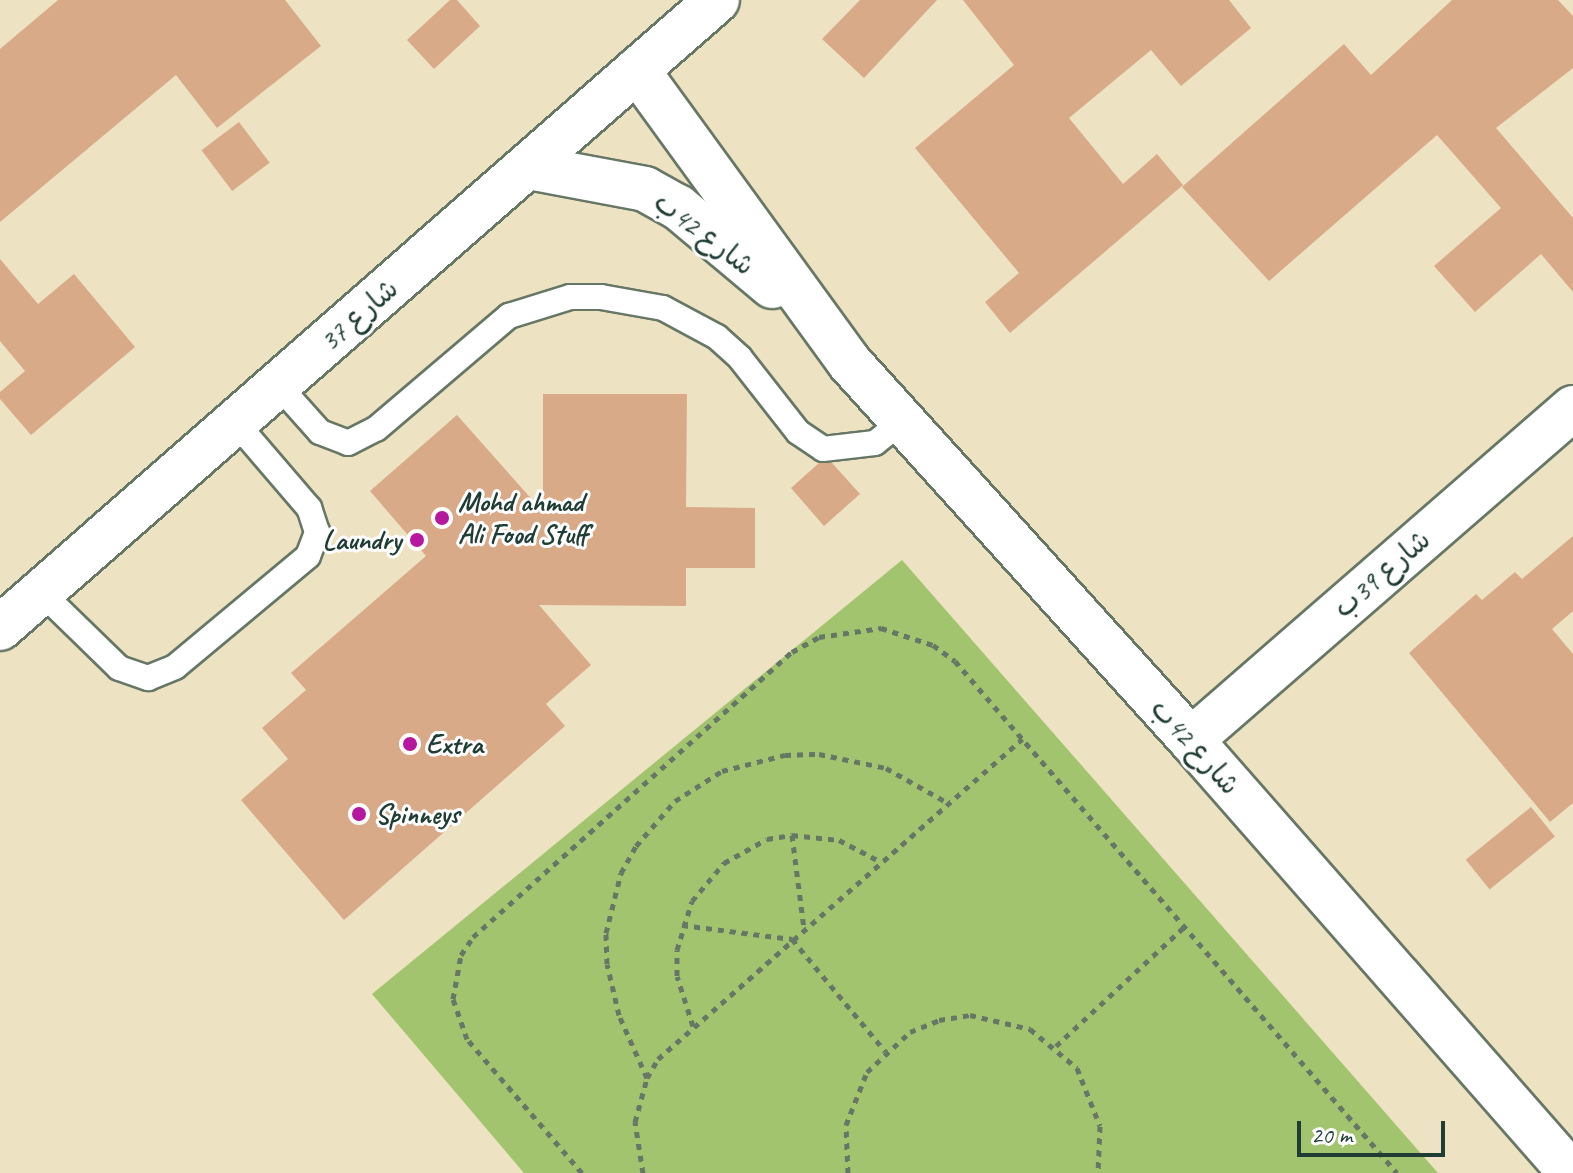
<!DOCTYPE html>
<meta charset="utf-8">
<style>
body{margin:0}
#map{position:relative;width:1573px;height:1173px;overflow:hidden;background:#ede2c2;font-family:Caveat,"Playpen Sans Arabic",sans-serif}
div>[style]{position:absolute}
.green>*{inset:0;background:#a2c46e}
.building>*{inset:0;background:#d9aa88;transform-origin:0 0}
.path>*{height:5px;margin-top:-2.5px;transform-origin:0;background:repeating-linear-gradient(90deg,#677766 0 6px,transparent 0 12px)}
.roads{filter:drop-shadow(2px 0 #677766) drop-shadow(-2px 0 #677766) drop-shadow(0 2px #677766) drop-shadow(0 -2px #677766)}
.lane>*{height:24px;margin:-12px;padding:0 12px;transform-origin:12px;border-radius:12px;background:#fff}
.street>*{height:44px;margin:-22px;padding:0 22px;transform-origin:22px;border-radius:22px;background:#fff}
.dots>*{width:22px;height:22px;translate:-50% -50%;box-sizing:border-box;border:4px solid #fff;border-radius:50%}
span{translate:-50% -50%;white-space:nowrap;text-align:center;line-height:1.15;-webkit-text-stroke:6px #fff;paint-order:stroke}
.street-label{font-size:28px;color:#1f3d34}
.poi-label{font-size:28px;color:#1f3d34;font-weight:700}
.left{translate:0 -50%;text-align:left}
.right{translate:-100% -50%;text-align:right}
.scale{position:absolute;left:1297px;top:1121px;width:148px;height:36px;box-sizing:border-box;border:4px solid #1f3d34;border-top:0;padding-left:10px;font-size:24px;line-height:28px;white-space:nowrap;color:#1f3d34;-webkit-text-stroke:6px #fff;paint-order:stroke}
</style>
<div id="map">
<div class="green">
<div style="clip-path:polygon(902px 560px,1438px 1173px,524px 1173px,372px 994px)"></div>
</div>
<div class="building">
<div style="clip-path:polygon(58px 0,285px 0,321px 46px,217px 128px,176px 75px,0 222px,0 49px)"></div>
<div style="clip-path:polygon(450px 0,457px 0,480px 26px,434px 69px,407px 40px)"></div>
<div style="clip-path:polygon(860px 0,937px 0,864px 78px,822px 39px)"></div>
<div style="clip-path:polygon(963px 0,1229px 0,1251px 28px,1181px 86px,1151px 50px,1069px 118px,1123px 184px,1157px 154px,1183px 185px,1010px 333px,985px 302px,1019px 273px,915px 148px,1014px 65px)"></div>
<div style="clip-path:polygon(1452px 0,1558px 0,1573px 16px,1573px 68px,1496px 128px,1573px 218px,1573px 292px,1541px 254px,1475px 312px,1434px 266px,1501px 208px,1437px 135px,1269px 281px,1182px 187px,1344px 44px,1371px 75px)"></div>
<div style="left:239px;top:122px;width:51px;height:47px;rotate:53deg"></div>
<div style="clip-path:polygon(0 259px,38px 304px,74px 274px,135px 347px,31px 435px,0 399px,0 392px,25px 371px,0 341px)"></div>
<div style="clip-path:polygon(543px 394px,687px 394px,686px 507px,755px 508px,755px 568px,686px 568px,686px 606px,539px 605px,591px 665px,546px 704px,565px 726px,344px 920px,241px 800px,288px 759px,262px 728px,306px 690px,291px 673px,426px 556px,370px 491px,457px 415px,543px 512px)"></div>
<div style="clip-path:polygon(819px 463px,832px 463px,860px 494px,824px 526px,791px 488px)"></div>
<div style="clip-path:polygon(1573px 536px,1573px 611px,1552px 629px,1573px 654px,1573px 803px,1550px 822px,1409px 653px,1476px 594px,1482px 600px,1515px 572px,1522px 579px)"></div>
<div style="left:1531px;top:807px;width:38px;height:84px;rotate:51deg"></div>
</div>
<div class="path">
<div style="left:792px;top:835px;width:95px;rotate:82.7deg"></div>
<div style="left:682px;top:925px;width:111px;rotate:7.3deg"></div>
<div style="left:792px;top:939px;width:146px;rotate:50.3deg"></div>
<div style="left:693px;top:1026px;width:52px;rotate:-107.7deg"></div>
<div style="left:677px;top:976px;width:26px;rotate:-90deg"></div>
<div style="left:677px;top:950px;width:51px;rotate:-73deg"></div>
<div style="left:692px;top:901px;width:50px;rotate:-49.9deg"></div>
<div style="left:724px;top:863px;width:49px;rotate:-29.2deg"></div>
<div style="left:767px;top:839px;width:25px;rotate:-9deg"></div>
<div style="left:792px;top:835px;width:47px;rotate:6.1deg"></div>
<div style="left:839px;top:840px;width:47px;rotate:27.6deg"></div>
<div style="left:1056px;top:1046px;width:175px;rotate:-42.9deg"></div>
<div style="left:647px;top:1078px;width:69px;rotate:-114deg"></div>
<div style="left:619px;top:1015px;width:52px;rotate:-103.2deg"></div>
<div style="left:607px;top:964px;width:31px;rotate:-92deg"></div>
<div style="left:606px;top:933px;width:62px;rotate:-76deg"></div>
<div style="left:621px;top:873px;width:31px;rotate:-61deg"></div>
<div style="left:636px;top:846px;width:60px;rotate:-49.1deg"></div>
<div style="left:675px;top:801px;width:56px;rotate:-32.6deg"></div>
<div style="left:722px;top:771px;width:65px;rotate:-14.3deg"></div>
<div style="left:785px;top:755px;width:34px;rotate:-2deg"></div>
<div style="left:819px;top:754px;width:68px;rotate:11.8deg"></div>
<div style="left:886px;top:768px;width:71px;rotate:29.4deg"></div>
<div style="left:582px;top:1173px;width:177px;rotate:-130.6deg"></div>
<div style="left:467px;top:1039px;width:42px;rotate:-109.3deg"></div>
<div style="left:453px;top:999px;width:45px;rotate:-79.7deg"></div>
<div style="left:461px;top:955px;width:22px;rotate:-56deg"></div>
<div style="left:473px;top:937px;width:428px;rotate:-41.8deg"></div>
<div style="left:792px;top:652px;width:31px;rotate:-29deg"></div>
<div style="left:819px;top:637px;width:63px;rotate:-8.3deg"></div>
<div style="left:881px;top:628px;width:55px;rotate:18.1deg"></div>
<div style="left:933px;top:645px;width:27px;rotate:36deg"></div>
<div style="left:955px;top:661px;width:676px;rotate:49.2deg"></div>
<div style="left:643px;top:1173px;width:52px;rotate:-98.9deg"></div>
<div style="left:635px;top:1122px;width:46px;rotate:-74.7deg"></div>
<div style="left:647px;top:1078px;width:22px;rotate:-60deg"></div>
<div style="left:658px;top:1059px;width:485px;rotate:-41.3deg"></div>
<div style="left:848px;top:1173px;width:48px;rotate:-92.4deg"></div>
<div style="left:846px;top:1125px;width:57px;rotate:-68.4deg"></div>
<div style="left:867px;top:1072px;width:59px;rotate:-42.9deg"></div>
<div style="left:910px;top:1032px;width:31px;rotate:-22deg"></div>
<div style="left:939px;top:1020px;width:31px;rotate:-9deg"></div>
<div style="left:970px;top:1015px;width:62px;rotate:13.1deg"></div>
<div style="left:1030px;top:1029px;width:61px;rotate:39.7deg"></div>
<div style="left:1077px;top:1068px;width:62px;rotate:68.4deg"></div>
<div style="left:1100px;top:1126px;width:47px;rotate:92.4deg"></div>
</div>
<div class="roads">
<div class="lane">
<div style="left:278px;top:385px;width:63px;rotate:48.2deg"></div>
<div style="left:320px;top:432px;width:30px;rotate:21deg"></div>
<div style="left:348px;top:443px;width:31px;rotate:-27deg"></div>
<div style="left:376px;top:429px;width:175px;rotate:-40.4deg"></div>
<div style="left:509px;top:316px;width:64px;rotate:-17.3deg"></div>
<div style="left:570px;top:297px;width:31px"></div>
<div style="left:601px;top:297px;width:63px;rotate:10.1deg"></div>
<div style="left:663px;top:308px;width:61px;rotate:28.2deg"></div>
<div style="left:717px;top:337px;width:31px;rotate:42deg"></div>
<div style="left:740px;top:358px;width:94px;rotate:51.9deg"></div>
<div style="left:798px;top:432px;width:30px;rotate:34deg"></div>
<div style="left:823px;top:449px;width:52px;rotate:-6.6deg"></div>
<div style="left:875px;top:443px;width:33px;rotate:-39deg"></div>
<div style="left:42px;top:593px;width:107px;rotate:44.2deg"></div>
<div style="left:119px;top:668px;width:31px;rotate:19deg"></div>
<div style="left:148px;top:678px;width:29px;rotate:-22deg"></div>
<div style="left:175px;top:667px;width:173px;rotate:-39.8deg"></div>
<div style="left:308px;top:556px;width:26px;rotate:-69deg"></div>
<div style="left:317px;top:532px;width:25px;rotate:-108deg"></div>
<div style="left:309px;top:508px;width:111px;rotate:-130.6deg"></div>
</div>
<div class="street">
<div style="left:637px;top:70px;width:361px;rotate:54deg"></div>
<div style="left:849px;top:362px;width:510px;rotate:47.86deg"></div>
<div style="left:1191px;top:740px;width:576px;rotate:48.73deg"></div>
<div style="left:528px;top:167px;width:119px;rotate:10.6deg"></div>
<div style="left:645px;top:189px;width:38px;rotate:29deg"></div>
<div style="left:678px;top:207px;width:123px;rotate:40deg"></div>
<div style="left:0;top:628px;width:953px;rotate:-41.21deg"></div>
<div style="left:1191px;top:740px;width:506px;rotate:-40.99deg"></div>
</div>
</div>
<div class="dots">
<div style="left:442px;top:518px;background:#b5179e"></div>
<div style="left:417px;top:540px;background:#b5179e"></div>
<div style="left:410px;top:744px;background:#b5179e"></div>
<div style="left:359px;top:814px;background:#b5179e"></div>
</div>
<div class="street-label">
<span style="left:704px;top:234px;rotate:37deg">شارع 42ب</span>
<span style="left:359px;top:315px;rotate:-41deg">شارع 37</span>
<span style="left:1382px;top:574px;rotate:-41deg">شارع 39ب</span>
<span style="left:1195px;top:747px;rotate:48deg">شارع 42ب</span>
</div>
<div class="poi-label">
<span class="left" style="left:458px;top:518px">Mohd ahmad<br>Ali Food Stuff</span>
<span class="right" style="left:401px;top:540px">Laundry</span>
<span class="left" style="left:426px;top:744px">Extra</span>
<span class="left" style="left:375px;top:814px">Spinneys</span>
</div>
<div class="scale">20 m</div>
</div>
